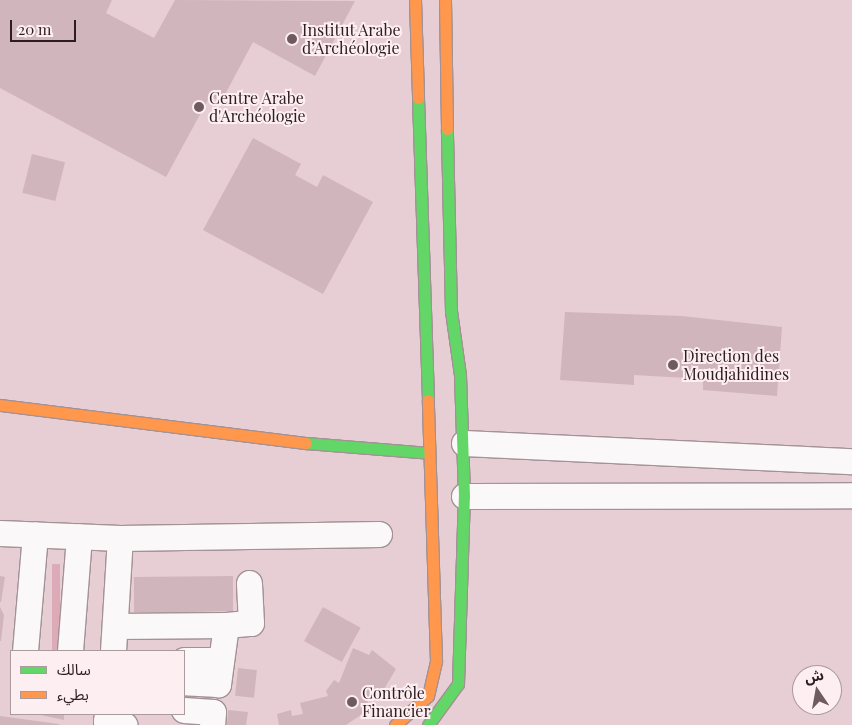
<!DOCTYPE html>
<meta charset="utf-8">
<style>
body{margin:0}
#map{position:relative;width:852px;height:725px;overflow:hidden;background:#e6ced4;font-family:"Playfair Display","Noto Sans Arabic",serif}
div>[style]{position:absolute}
.green>*{inset:0;background:#ddabb7;transform-origin:0 0}
.building>*{inset:0;background:#d1b5bc;transform-origin:0 0}
.roads{filter:drop-shadow(1px 0 #a39195) drop-shadow(-1px 0 #a39195) drop-shadow(0 1px #a39195) drop-shadow(0 -1px #a39195)}
.street>*{height:25px;margin:-12.5px;padding:0 12.5px;transform-origin:12.5px;border-radius:12.5px;background:#fbf8f9}
.fast>*{height:11px;margin:-5.5px;padding:0 5.5px;transform-origin:5.5px;border-radius:5.5px;background:#63d668}
.slow>*{height:11px;margin:-5.5px;padding:0 5.5px;transform-origin:5.5px;border-radius:5.5px;background:#ff974d}
.dots>*{width:14px;height:14px;translate:-50% -50%;box-sizing:border-box;border:2px solid #fceef1;border-radius:50%}
span{translate:-50% -50%;white-space:nowrap;text-align:center;line-height:1.15;-webkit-text-stroke:4px #fceef1;paint-order:stroke}
.poi-label{font-size:16px;color:#2d1c20}
.left{translate:0 -50%;text-align:left}
.legend{position:absolute;left:10px;top:650px;width:175px;height:65px;box-sizing:border-box;background:#fceef1;border:1px solid #a99a9d;margin:0;padding:6px 9px;list-style:none;font-size:15px;color:#2d1c20}
.legend li{display:flex;align-items:center;gap:10px;height:25px}
.legend b{width:25px;border:1px solid #a99a9d}
.north{position:absolute;left:792px;top:665px;width:50px;height:50px;box-sizing:border-box;background:#fceef1;border:1px solid #a99a9d;border-radius:50%;rotate:348deg;font-size:14px;font-weight:700;line-height:20px;text-align:center;color:#2d1c20}
.north::after{content:'';display:block;margin:auto;width:18px;height:22px;background:#6e5a5f;clip-path:polygon(50% 0,100% 100%,50% 72%,0 100%)}
.scale{position:absolute;left:10px;top:20px;width:66px;height:22px;box-sizing:border-box;border:2px solid #2d1c20;border-top:0;padding-left:6px;font-size:15px;line-height:18px;white-space:nowrap;color:#2d1c20;-webkit-text-stroke:4px #fceef1;paint-order:stroke}
</style>
<div id="map">
<div class="green">
<div style="left:52px;top:564px;width:8px;height:87px"></div>
</div>
<div class="building">
<div style="clip-path:polygon(0 0,112px 0,106px 13px,154px 38px,175px 0,355px 1px,315px 76px,253px 42px,221px 102px,210px 96px,166px 177px,0 88px)"></div>
<div style="clip-path:polygon(253px 138px,301px 164px,295px 175px,317px 187px,323px 175px,373px 202px,323px 294px,203px 230px)"></div>
<div style="left:32px;top:154px;width:34px;height:40px;rotate:14deg"></div>
<div style="clip-path:polygon(565px 312px,682px 316px,782px 327px,777px 396px,703px 390px,703px 379px,634px 375px,634px 385px,560px 380px)"></div>
<div style="clip-path:polygon(0 576px,5px 577px,1px 602px,0 602px)"></div>
<div style="clip-path:polygon(233px 576px,233px 611px,192px 612px,192px 618px,176px 618px,176px 612px,134px 612px,134px 577px)"></div>
<div style="clip-path:polygon(0 607px,4px 615px,1px 641px,0 641px)"></div>
<div style="left:323px;top:607px;width:43px;height:39px;rotate:29deg"></div>
<div style="clip-path:polygon(353px 648px,369px 655px,372px 650px,396px 669px,377px 701px,369px 698px,364px 713px,346px 725px,279px 725px,277px 714px,291px 710px,292px 716px,303px 714px,300px 703px,328px 696px,326px 691px,334px 680px,339px 683px)"></div>
<div style="left:238px;top:668px;width:19px;height:28px;rotate:6deg"></div>
<div style="clip-path:polygon(228px 710px,248px 712px,246px 725px,227px 725px)"></div>
<div style="clip-path:polygon(36px 714px,64px 714px,64px 720px)"></div>
<div style="clip-path:polygon(0 716px,59px 724px,59px 725px,0 725px)"></div>
</div>
<div class="roads">
<div class="street">
<div style="left:464px;top:443px;width:388px;rotate:2.7deg"></div>
<div style="left:464px;top:496px;width:388px;rotate:-0.1deg"></div>
<div style="left:0;top:533px;width:120px;rotate:2.4deg"></div>
<div style="left:120px;top:538px;width:259px;rotate:-0.9deg"></div>
<div style="left:226px;top:625px;width:25px;rotate:-5deg"></div>
<div style="left:251px;top:623px;width:40px;rotate:-92.9deg"></div>
<div style="left:116px;top:626px;width:110px;rotate:-0.5deg"></div>
<div style="left:226px;top:625px;width:60px;rotate:97.7deg"></div>
<div style="left:218px;top:684px;width:34px;rotate:-177deg"></div>
<div style="left:25px;top:651px;width:117px;rotate:-85.1deg"></div>
<div style="left:70px;top:651px;width:115px;rotate:-85.5deg"></div>
<div style="left:113px;top:651px;width:113px;rotate:-86.5deg"></div>
<div style="left:184px;top:660px;width:37px"></div>
<div style="left:184px;top:710px;width:29px;rotate:4deg"></div>
<div style="left:213px;top:712px;width:13px;rotate:94deg"></div>
<div style="left:107px;top:714px;width:7px;rotate:98deg"></div>
<div style="left:106px;top:721px;width:19px;rotate:12deg"></div>
</div>
<div class="fast">
<div style="left:418px;top:98px;width:302px;rotate:88.1deg"></div>
<div style="left:306px;top:443px;width:123px;rotate:4.6deg"></div>
<div style="left:428px;top:725px;width:51px;rotate:-53.8deg"></div>
<div style="left:458px;top:684px;width:188px;rotate:-88.2deg"></div>
<div style="left:464px;top:496px;width:121px;rotate:-91.9deg"></div>
<div style="left:460px;top:375px;width:65px;rotate:-98deg"></div>
<div style="left:451px;top:311px;width:182px;rotate:-91.3deg"></div>
</div>
<div class="slow">
<div style="left:415px;top:0;width:98px;rotate:88.2deg"></div>
<div style="left:445px;top:0;width:129px;rotate:89.1deg"></div>
<div style="left:0;top:405px;width:308px;rotate:7.1deg"></div>
<div style="left:395px;top:725px;width:44px;rotate:-41.3deg"></div>
<div style="left:428px;top:696px;width:36px;rotate:-77deg"></div>
<div style="left:436px;top:661px;width:261px;rotate:-91.8deg"></div>
</div>
</div>
<div class="dots">
<div style="left:292px;top:39px;background:#6e5a5f"></div>
<div style="left:199px;top:107px;background:#6e5a5f"></div>
<div style="left:673px;top:365px;background:#6e5a5f"></div>
<div style="left:352px;top:702px;background:#6e5a5f"></div>
</div>
<div class="poi-label">
<span class="left" style="left:302px;top:39px">Institut Arabe<br>d’Archéologie</span>
<span class="left" style="left:209px;top:107px">Centre Arabe<br>d'Archéologie</span>
<span class="left" style="left:683px;top:365px">Direction des<br>Moudjahidines</span>
<span class="left" style="left:362px;top:702px">Contrôle<br>Financier</span>
</div>
<ul class="legend">
<li><b style="height:6px;background:#63d668"></b>سالك</li>
<li><b style="height:6px;background:#ff974d"></b>بطيء</li>
</ul>
<div class="north">ش</div>
<div class="scale">20 m</div>
</div>
